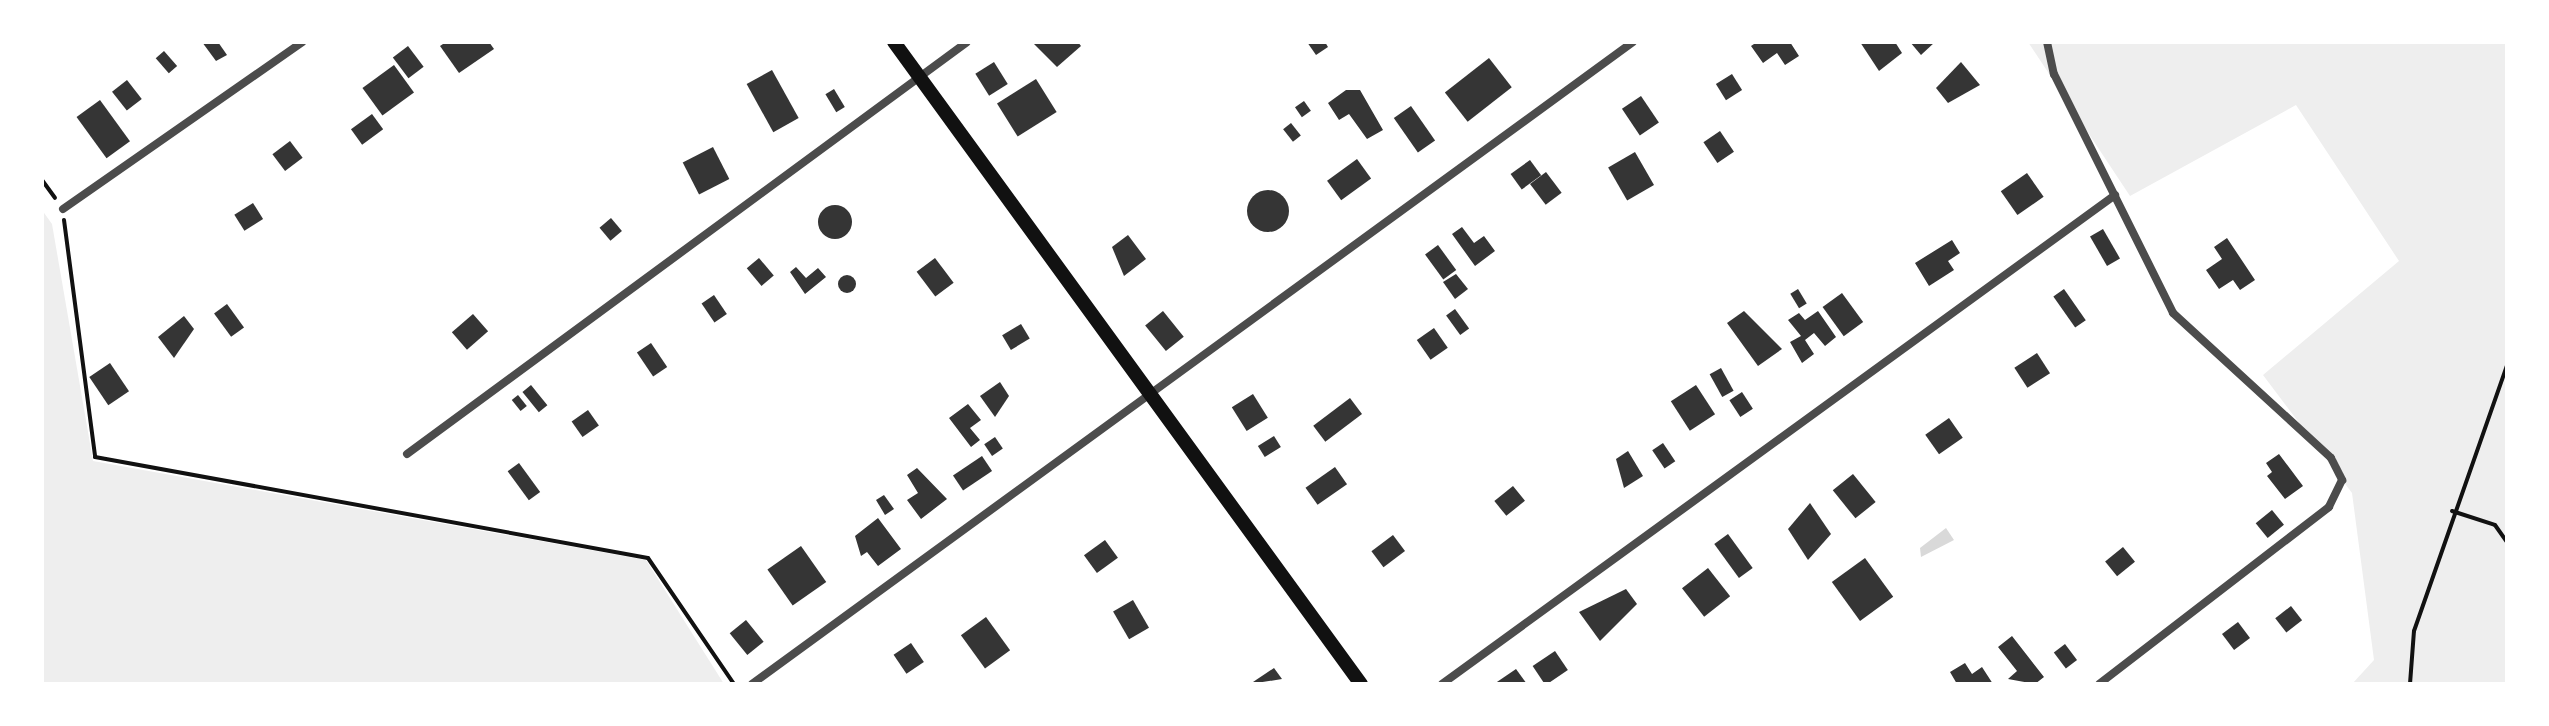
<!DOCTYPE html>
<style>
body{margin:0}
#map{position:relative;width:2549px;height:726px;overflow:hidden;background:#fff;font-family:Arial,sans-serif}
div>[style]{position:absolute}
.green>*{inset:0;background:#eee}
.water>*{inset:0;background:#d9d9d9}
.building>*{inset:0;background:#353535;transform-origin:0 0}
.round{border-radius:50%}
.path>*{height:4px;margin:-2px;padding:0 2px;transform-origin:2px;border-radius:2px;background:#111}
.minor>*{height:8px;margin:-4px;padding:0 4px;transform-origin:4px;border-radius:4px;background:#4c4c4c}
.trunk>*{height:14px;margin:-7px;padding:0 7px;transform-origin:7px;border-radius:7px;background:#111}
span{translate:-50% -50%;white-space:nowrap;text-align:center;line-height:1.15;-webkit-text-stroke:8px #fff;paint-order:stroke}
.frame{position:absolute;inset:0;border:44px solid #fff;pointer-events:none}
</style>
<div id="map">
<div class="green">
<div style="clip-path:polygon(2028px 42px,2507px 42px,2507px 684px,2352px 684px,2374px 660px,2352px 493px,2263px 375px,2399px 261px,2296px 105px,2130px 196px)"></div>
<div style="clip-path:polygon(42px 210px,52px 224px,93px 461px,646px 560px,724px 684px,42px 684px)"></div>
</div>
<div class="water">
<div style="clip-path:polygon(1946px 528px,1954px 540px,1921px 557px,1920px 548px)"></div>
</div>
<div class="building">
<div style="clip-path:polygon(202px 42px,218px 42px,227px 55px,216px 61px)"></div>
<div style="clip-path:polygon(446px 42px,489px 42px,494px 49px,459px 73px,440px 46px)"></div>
<div style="clip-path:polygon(1032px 42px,1078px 42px,1081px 46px,1057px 67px)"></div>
<div style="clip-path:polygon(1307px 42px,1325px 42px,1328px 47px,1316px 55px)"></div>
<div style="clip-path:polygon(1757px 42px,1790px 42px,1799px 56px,1785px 65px,1777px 53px,1763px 63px,1751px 46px)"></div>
<div style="clip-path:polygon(1860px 42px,1895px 42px,1902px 53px,1879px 71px)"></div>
<div style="clip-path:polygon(1910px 42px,1935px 42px,1921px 55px)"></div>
<div style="left:408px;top:46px;width:26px;height:19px;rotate:53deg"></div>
<div style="left:164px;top:51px;width:20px;height:11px;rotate:49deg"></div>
<div style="left:1489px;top:58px;width:37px;height:56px;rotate:52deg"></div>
<div style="left:994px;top:62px;width:26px;height:22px;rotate:58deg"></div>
<div style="clip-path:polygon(1961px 62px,1980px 85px,1948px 103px,1936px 88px)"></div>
<div style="left:394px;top:65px;width:34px;height:39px;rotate:54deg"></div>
<div style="left:772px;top:70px;width:55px;height:29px;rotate:61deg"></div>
<div style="left:1732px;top:74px;width:19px;height:19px;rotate:58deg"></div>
<div style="left:1036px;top:79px;width:39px;height:46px;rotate:58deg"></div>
<div style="left:127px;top:80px;width:24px;height:19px;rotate:52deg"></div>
<div style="left:834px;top:89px;width:21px;height:10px;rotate:59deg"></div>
<div style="clip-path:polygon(1346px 90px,1360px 90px,1383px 130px,1367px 139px,1349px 114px,1339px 120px,1328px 103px)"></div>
<div style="left:1641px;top:96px;width:32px;height:23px;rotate:56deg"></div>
<div style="left:100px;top:100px;width:51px;height:29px;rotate:54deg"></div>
<div style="left:1304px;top:101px;width:12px;height:11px;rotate:55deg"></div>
<div style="left:1411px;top:106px;width:42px;height:21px;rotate:55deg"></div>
<div style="left:372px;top:114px;width:19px;height:26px;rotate:54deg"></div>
<div style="left:1291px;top:123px;width:16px;height:10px;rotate:52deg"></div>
<div style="left:1720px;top:131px;width:25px;height:20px;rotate:56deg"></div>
<div style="left:290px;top:141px;width:21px;height:22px;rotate:53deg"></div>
<div style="left:713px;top:147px;width:36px;height:34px;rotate:63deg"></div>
<div style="left:1635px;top:152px;width:38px;height:31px;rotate:60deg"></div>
<div style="left:1357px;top:159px;width:24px;height:37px;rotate:54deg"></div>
<div style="left:1530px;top:160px;width:19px;height:24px;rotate:54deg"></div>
<div style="left:1546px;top:172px;width:26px;height:20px;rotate:53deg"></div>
<div style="left:2027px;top:173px;width:29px;height:32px;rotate:55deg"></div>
<div class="round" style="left:1247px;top:190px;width:42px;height:42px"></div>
<div style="left:253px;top:203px;width:19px;height:22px;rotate:58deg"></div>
<div class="round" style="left:818px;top:205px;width:34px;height:34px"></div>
<div style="left:611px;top:218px;width:17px;height:15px;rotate:50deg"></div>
<div style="clip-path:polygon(1462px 227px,1474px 243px,1484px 236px,1495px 251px,1475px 266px,1452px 234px)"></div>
<div style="left:2103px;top:229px;width:34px;height:15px;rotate:60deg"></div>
<div style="clip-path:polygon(1128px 235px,1146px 259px,1124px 276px,1112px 247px)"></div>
<div style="clip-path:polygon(2227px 238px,2255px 280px,2240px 290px,2233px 280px,2219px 289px,2206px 270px,2222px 259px,2214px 247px)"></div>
<div style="clip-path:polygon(1952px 240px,1960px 253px,1948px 261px,1954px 270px,1929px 286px,1915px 263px)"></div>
<div style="left:1438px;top:245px;width:31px;height:16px;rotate:54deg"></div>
<div style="left:759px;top:258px;width:23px;height:16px;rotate:50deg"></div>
<div style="left:935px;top:258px;width:31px;height:23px;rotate:53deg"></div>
<div style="clip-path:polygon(796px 267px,806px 278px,818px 268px,826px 277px,805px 294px,790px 272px)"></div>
<div style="clip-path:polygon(1456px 274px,1468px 289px,1455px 299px,1443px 282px)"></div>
<div class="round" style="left:838px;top:275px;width:18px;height:18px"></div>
<div style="left:1798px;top:289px;width:17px;height:9px;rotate:59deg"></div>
<div style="left:2064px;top:289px;width:38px;height:13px;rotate:55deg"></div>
<div style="left:1842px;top:293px;width:36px;height:24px;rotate:54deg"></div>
<div style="left:714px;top:295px;width:23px;height:15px;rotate:56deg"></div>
<div style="left:227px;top:304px;width:29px;height:16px;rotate:54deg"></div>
<div style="left:1455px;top:309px;width:24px;height:11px;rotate:54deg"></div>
<div style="left:1163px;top:311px;width:33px;height:23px;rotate:51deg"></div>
<div style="clip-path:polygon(1744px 311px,1782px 349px,1758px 366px,1727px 323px)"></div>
<div style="clip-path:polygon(1818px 311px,1836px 337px,1825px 346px,1814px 333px,1805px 340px,1814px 354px,1802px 363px,1790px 342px,1801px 336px,1788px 320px,1799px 313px,1805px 320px)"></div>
<div style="left:473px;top:314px;width:23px;height:28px;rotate:49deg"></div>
<div style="clip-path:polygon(184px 316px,194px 329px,174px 358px,158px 337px)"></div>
<div style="left:1021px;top:324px;width:17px;height:22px;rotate:59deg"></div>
<div style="left:1434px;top:328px;width:24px;height:21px;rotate:55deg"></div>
<div style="left:651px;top:343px;width:29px;height:17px;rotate:56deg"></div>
<div style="left:2037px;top:353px;width:24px;height:27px;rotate:57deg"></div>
<div style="left:110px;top:363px;width:34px;height:25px;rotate:56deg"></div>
<div style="left:1721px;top:368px;width:26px;height:13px;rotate:61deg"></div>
<div style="clip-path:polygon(1000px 382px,1009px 396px,995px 417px,980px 396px)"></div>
<div style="left:531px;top:385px;width:26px;height:11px;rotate:51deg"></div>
<div style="left:1696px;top:385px;width:35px;height:30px;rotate:57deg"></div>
<div style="left:1742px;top:392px;width:20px;height:15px;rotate:57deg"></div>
<div style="left:1253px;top:394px;width:28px;height:25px;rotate:58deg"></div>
<div style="left:518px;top:395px;width:14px;height:8px;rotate:51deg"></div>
<div style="left:1350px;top:398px;width:20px;height:46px;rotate:53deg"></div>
<div style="clip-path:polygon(968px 404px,981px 420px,970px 428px,980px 440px,971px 447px,949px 418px)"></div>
<div style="left:588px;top:410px;width:19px;height:20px;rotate:55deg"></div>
<div style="left:1949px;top:418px;width:24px;height:29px;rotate:55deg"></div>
<div style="left:1274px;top:436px;width:13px;height:19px;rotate:58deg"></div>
<div style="left:995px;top:437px;width:14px;height:13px;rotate:56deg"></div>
<div style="left:1663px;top:443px;width:22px;height:13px;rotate:56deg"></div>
<div style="clip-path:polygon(1628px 451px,1643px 476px,1624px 488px,1616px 459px)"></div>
<div style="clip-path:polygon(2279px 454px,2303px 486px,2285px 499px,2267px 476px,2272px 472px,2266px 463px)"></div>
<div style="left:982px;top:456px;width:18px;height:35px;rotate:56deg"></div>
<div style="left:519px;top:463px;width:36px;height:14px;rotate:54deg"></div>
<div style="left:1335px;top:467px;width:21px;height:36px;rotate:55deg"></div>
<div style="clip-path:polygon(917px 468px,947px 499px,921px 519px,907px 500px,918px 493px,907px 475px)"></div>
<div style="left:1853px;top:474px;width:36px;height:26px;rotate:51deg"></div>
<div style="left:1513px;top:486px;width:19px;height:24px;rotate:51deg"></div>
<div style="clip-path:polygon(884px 495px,894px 509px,885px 515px,876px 500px)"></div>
<div style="clip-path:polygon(1810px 503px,1831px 534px,1808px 560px,1788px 529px)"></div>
<div style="left:2272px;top:510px;width:19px;height:21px;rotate:51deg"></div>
<div style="clip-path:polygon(878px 518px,901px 549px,878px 566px,867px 552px,861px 556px,855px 536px)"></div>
<div style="left:1728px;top:534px;width:42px;height:17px;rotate:54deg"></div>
<div style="left:1393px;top:535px;width:20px;height:27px;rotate:53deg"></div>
<div style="left:1105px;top:540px;width:22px;height:26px;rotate:54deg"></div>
<div style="left:801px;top:546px;width:44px;height:41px;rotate:55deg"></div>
<div style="left:2123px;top:547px;width:19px;height:23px;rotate:51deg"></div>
<div style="left:1865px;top:558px;width:48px;height:41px;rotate:54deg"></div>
<div style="left:1708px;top:568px;width:36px;height:33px;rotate:52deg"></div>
<div style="clip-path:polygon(1626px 589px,1637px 604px,1600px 641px,1579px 612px)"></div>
<div style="left:1133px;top:600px;width:32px;height:23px;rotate:60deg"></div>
<div style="left:2291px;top:606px;width:18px;height:20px;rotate:52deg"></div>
<div style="left:986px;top:617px;width:41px;height:31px;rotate:54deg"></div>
<div style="left:746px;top:620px;width:28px;height:21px;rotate:51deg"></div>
<div style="left:2238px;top:622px;width:20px;height:20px;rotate:53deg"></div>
<div style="clip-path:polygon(2012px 636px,2044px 677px,2035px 684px,2008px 679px,2017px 671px,1998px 647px)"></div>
<div style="left:911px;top:643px;width:23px;height:21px;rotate:56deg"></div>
<div style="left:2065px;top:644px;width:20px;height:14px;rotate:53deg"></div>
<div style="left:1555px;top:651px;width:23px;height:27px;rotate:56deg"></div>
<div style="clip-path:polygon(1965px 663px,1972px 674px,1982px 667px,1993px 684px,1957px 684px,1950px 672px)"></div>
<div style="clip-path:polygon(1274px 668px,1282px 679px,1250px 684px)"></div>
<div style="clip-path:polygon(1516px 669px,1527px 684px,1494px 684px)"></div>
</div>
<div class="path">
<div style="left:42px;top:180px;width:22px;rotate:54deg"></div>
<div style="left:64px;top:220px;width:239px;rotate:82.5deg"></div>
<div style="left:95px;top:457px;width:562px;rotate:10.35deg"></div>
<div style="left:648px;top:558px;width:153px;rotate:55.7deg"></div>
<div style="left:2452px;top:511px;width:45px;rotate:18deg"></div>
<div style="left:2495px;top:525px;width:21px;rotate:55deg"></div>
<div style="left:2410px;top:684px;width:53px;rotate:-85.7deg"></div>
<div style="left:2414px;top:631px;width:282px;rotate:-70.7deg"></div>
</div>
<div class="minor">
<div style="left:2047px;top:42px;width:33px;rotate:78deg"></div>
<div style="left:2054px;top:74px;width:267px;rotate:63.5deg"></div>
<div style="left:2173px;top:313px;width:214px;rotate:42.5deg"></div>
<div style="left:2331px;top:458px;width:25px;rotate:63deg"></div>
<div style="left:2342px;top:480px;width:30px;rotate:116deg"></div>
<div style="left:2329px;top:507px;width:290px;rotate:142.4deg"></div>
<div style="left:63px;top:209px;width:292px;rotate:-34.9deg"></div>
<div style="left:407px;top:454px;width:695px;rotate:-36.34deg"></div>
<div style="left:752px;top:684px;width:1090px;rotate:-36.08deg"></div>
<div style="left:1442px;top:684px;width:832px;rotate:-36deg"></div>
</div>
<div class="trunk">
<div style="left:894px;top:42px;width:794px;rotate:53.97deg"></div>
</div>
<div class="frame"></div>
</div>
